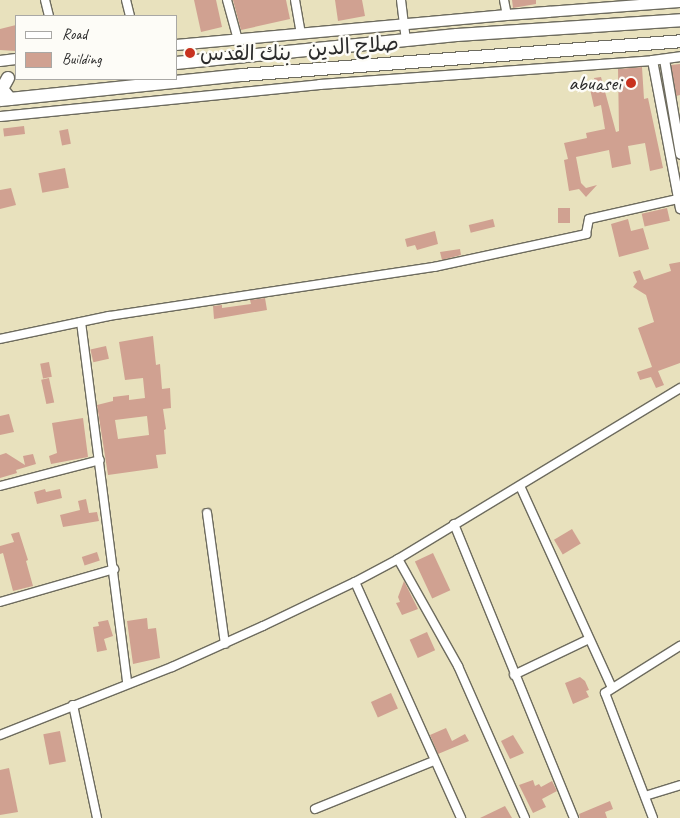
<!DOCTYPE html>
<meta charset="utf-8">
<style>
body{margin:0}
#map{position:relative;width:680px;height:818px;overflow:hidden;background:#e8e1bd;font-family:Caveat,"Playpen Sans Arabic",sans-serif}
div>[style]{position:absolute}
.building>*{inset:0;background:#d0a191;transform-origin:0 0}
.roads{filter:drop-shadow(1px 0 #6d6b5e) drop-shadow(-1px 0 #6d6b5e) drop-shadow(0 1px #6d6b5e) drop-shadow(0 -1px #6d6b5e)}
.minor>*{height:8px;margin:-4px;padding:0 4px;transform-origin:4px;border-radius:4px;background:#fff}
.tertiary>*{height:9px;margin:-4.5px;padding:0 4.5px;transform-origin:4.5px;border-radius:4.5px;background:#fff}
.secondary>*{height:10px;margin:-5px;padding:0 5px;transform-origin:5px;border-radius:5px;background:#fff}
.trunk>*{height:12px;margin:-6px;padding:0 6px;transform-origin:6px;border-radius:6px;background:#fff}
.dots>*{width:14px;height:14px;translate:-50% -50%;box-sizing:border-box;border:2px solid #fdfcf7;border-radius:50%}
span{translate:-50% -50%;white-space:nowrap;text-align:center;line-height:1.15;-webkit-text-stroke:5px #fdfcf7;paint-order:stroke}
.street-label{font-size:21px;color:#2b2b2b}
.poi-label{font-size:21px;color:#2b2b2b}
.left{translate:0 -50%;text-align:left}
.right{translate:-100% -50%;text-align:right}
.legend{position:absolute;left:15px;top:15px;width:162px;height:65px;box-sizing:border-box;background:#fdfcf7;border:1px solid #a9a8a5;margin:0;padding:6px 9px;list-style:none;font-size:15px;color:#2b2b2b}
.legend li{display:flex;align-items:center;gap:10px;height:25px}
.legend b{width:25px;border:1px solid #a9a8a5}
</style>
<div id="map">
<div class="building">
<div style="clip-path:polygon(194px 0,216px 0,222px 27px,201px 32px)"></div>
<div style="clip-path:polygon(233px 0,286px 0,290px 19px,241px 30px)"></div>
<div style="clip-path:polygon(335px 0,362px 0,365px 16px,338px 21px)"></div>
<div style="clip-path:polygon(512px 0,536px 0,536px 4px,513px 8px)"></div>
<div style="clip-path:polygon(16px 25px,16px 51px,0 50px,0 29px)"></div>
<div style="clip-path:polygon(680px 64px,680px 95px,676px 96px,671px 65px)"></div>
<div style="clip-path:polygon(642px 67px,644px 99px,648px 98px,663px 168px,650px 171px,645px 143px,628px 146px,631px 164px,612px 168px,609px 150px,576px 157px,581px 183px,586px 188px,597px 185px,586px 197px,579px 189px,569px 191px,564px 160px,568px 159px,564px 143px,587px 138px,586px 133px,605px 129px,601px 105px,594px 107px,590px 89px,596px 88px,594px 78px,601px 77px,616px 132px,619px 131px,618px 69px)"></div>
<div style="left:24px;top:126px;width:8px;height:21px;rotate:83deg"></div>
<div style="left:68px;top:129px;width:15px;height:9px;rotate:79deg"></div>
<div style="left:65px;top:168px;width:20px;height:27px;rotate:79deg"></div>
<div style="clip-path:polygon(11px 188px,16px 205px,0 209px,0 190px)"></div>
<div style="left:558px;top:208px;width:12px;height:15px"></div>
<div style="left:667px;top:208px;width:13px;height:26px;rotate:77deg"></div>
<div style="left:493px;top:219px;width:8px;height:25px;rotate:76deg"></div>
<div style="clip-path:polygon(628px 219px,631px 231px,643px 228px,649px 249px,619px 257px,611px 224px)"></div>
<div style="clip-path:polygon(435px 231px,438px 244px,417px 250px,415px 245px,407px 247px,405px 239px)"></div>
<div style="clip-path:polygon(460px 249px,461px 255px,442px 260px,440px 252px)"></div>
<div style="clip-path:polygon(680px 262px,680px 363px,658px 371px,664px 385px,656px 388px,651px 377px,640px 380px,637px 372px,652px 367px,638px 328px,654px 322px,646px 295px,633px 287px,637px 282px,633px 272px,640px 270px,644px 280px,671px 271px,669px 264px)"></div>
<div style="clip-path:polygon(265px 298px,267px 310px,214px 319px,213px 306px,222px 305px,222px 308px,251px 304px,250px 300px)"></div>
<div style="clip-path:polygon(evenodd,153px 336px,156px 365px,160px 364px,162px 389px,170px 388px,171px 408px,163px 409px,166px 429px,164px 430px,166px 454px,156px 455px,158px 468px,108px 475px,97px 405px,113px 401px,113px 397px,129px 395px,129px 400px,145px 398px,143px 378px,125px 380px,119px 342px,153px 336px,147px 416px,149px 435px,118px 439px,115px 420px,147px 416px)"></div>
<div style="left:106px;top:346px;width:13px;height:16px;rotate:77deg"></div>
<div style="left:49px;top:362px;width:15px;height:9px;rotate:79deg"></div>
<div style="left:49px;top:378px;width:25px;height:8px;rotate:78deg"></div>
<div style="clip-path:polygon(9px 414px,14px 432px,0 435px,0 416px)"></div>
<div style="clip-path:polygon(83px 418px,88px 457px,51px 464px,49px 456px,57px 453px,52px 423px)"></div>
<div style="clip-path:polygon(6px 453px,25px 465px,23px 456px,33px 454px,36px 464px,16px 470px,17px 473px,0 478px,0 455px)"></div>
<div style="clip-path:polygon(45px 489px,46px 492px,60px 489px,62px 498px,37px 504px,34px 492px)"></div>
<div style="clip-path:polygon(86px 499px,89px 513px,97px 512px,99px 521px,63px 527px,60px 515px,80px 510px,78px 501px)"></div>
<div style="left:572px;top:529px;width:17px;height:21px;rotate:59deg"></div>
<div style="clip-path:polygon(19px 532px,28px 560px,26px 561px,33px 586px,13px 591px,3px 553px,0 554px,0 546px,14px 542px,11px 534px)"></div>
<div style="left:97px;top:552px;width:9px;height:16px;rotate:72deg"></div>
<div style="left:433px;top:553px;width:41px;height:20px;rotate:65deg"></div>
<div style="clip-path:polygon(404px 581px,418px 609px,402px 615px,396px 603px,400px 602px,398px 597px)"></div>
<div style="clip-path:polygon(147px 618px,148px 629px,156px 628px,160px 658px,133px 664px,127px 621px)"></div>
<div style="clip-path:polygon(108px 620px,113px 636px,104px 639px,107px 650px,97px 652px,93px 627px,99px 626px,98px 622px)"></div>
<div style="left:427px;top:632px;width:20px;height:19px;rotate:66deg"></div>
<div style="clip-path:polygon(580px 677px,585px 681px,589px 690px,586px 691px,589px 697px,573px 704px,565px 683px)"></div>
<div style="left:391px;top:693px;width:17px;height:22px;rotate:66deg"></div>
<div style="clip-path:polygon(446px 728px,452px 741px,465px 734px,469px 741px,438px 754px,430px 735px)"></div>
<div style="left:60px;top:731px;width:31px;height:17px;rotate:79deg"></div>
<div style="clip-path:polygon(513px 735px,524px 753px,510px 759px,501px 741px)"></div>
<div style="clip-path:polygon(9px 768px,18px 812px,0 815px,0 770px)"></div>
<div style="clip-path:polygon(533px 780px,535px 786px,539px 784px,541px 787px,552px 781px,557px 791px,542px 799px,546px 807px,533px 813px,519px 785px)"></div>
<div style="clip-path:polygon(610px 801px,613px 809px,605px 812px,607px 818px,580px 818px,579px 814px)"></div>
<div style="clip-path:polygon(505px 806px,512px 818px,480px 818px)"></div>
</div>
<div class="roads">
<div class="minor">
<div style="left:45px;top:0;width:16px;rotate:76deg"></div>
<div style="left:126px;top:0;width:16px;rotate:76deg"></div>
<div style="left:227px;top:0;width:41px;rotate:74.6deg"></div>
<div style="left:295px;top:0;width:34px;rotate:80deg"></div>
<div style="left:401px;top:0;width:41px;rotate:83deg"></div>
<div style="left:504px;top:0;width:15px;rotate:79deg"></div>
<div style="left:81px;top:322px;width:364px;rotate:82.7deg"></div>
<div style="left:0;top:339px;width:111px;rotate:-11.9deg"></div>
<div style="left:109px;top:316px;width:329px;rotate:-8.6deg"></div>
<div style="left:434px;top:267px;width:156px;rotate:-12.2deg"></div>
<div style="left:586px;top:234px;width:15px;rotate:-79deg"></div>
<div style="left:589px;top:219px;width:91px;rotate:-12.7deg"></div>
<div style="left:678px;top:199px;width:2px;rotate:27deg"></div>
<div style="left:0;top:486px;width:103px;rotate:-14.6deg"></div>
<div style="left:520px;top:486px;width:222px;rotate:65.5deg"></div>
<div style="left:207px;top:513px;width:132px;rotate:82.2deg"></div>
<div style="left:454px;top:524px;width:318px;rotate:67.8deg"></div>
<div style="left:398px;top:559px;width:123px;rotate:60.7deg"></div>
<div style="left:458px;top:666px;width:166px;rotate:66.2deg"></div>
<div style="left:355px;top:582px;width:259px;rotate:65.8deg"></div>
<div style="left:0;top:602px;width:119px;rotate:-16.1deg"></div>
<div style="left:514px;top:675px;width:83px;rotate:-25.6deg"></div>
<div style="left:73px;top:705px;width:116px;rotate:78deg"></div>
<div style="left:0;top:735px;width:185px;rotate:-21.6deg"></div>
<div style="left:172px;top:667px;width:100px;rotate:-24.3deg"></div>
<div style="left:263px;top:626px;width:102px;rotate:-25.6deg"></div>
<div style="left:355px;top:582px;width:49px;rotate:-28.1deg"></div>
<div style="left:398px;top:559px;width:330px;rotate:-31.2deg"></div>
<div style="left:645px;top:796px;width:37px;rotate:-17deg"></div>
<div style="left:315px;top:809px;width:128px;rotate:-22deg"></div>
<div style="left:653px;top:818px;width:134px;rotate:-111deg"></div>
<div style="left:605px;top:693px;width:89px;rotate:-32.1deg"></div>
</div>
<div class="tertiary">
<div style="left:664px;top:59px;width:96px;rotate:80.4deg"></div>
<div style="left:652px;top:60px;width:151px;rotate:79.3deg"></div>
<div style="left:0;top:116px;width:321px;rotate:-5.7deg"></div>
<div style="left:319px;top:84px;width:334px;rotate:-4.1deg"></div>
<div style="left:652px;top:60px;width:28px;rotate:-8deg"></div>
</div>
<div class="secondary">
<div style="left:176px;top:45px;width:332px;rotate:-5.2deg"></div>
<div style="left:507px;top:15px;width:173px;rotate:-4.3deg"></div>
<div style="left:0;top:61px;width:16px;rotate:-7deg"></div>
</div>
<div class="trunk">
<div style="left:176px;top:63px;width:282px;rotate:-5.7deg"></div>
<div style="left:457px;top:35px;width:224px;rotate:-3.8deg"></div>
<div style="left:8px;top:78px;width:13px;rotate:119deg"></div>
<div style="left:2px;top:89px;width:13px;rotate:51deg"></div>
<div style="left:0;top:100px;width:243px;rotate:-5.9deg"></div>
<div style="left:242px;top:75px;width:439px;rotate:-4.4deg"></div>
</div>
</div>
<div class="dots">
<div style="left:190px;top:53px;background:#c8321e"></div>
<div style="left:631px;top:83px;background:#c8321e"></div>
</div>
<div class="street-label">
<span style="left:353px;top:46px;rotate:-4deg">صلاح الدين</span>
</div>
<div class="poi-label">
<span class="left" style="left:200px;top:53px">بنك القدس</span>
<span class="right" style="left:621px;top:83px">abuasei</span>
</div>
<ul class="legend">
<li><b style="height:6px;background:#fff"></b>Road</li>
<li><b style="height:14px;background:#d0a191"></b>Building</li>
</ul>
</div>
